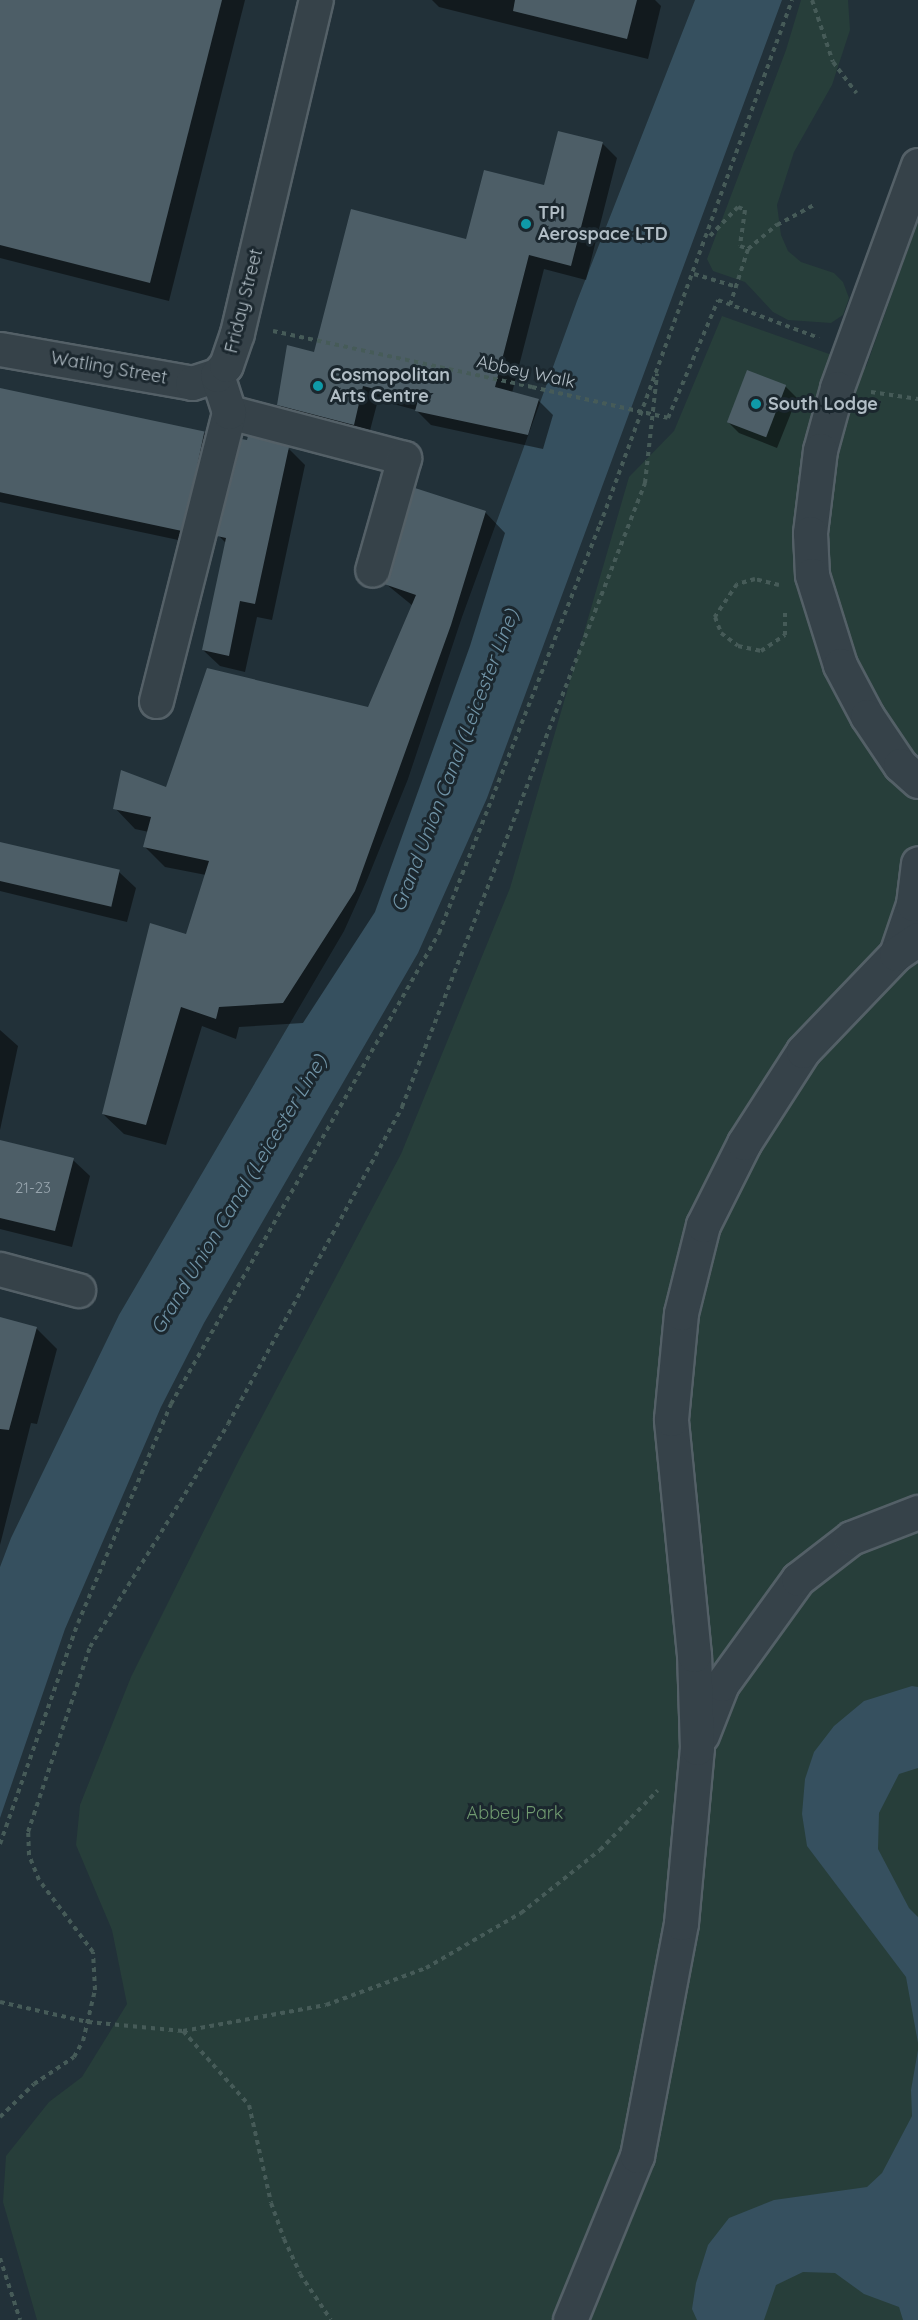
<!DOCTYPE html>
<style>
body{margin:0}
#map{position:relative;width:918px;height:2320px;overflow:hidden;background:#223139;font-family:Quicksand,sans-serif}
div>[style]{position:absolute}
.green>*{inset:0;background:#273e3a}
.water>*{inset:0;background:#36505f}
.shadow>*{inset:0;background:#0007}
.building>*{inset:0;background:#4d5e67;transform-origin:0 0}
.path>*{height:4px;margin-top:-2px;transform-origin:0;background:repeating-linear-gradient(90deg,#465b58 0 4.5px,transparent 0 9px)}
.roads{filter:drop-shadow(2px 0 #546067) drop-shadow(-2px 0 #546067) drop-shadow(0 2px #546067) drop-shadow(0 -2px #546067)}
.minor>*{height:33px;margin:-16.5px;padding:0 16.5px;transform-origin:16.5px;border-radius:16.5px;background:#364249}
.path-bridge>*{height:4px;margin-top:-2px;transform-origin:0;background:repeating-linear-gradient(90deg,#465b58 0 4.5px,transparent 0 9px)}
.dots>*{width:16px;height:16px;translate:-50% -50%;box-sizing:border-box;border:3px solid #1b272e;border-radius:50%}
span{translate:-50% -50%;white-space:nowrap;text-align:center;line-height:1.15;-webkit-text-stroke:6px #1b272e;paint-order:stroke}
.number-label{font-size:15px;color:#98a5ae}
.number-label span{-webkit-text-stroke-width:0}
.poi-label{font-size:18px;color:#b1bdc5;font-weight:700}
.left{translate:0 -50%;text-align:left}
.street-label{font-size:18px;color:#b1bdc5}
.park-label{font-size:18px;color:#709a70}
.water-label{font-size:20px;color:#7195a8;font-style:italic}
</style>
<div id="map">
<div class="green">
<div style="clip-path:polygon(801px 0,848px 0,850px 30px,832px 85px,794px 152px,777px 205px,781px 235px,788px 251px,801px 262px,834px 273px,843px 282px,849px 298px,843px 315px,831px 323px,788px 320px,773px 312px,745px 282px,713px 271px,707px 259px,786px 50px)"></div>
<div style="clip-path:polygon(918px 221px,918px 2320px,37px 2320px,3px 2202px,6px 2156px,49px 2102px,82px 2077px,127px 2004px,112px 1930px,76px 1845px,80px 1805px,131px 1677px,239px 1460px,401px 1154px,510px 888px,629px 477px,674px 431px,722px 316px,866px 367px)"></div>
</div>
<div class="water">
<div style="clip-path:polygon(695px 0,782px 0,487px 798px,418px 953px,204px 1323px,161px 1407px,65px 1629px,0 1818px,0 1567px,11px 1538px,119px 1315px,344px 931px,367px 880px,408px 779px,462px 617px,577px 301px)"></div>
<div style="clip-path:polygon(912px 1686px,918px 1687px,918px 1768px,899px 1774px,879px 1813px,878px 1849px,909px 1908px,918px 1917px,918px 2043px,906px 1977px,807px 1846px,802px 1814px,805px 1779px,814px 1752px,834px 1726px,864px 1701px)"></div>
<div style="clip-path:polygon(918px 2050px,918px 2320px,903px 2320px,899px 2307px,864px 2294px,835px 2273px,803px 2272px,776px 2285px,764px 2320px,697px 2320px,692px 2309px,696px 2283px,708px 2245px,729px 2218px,774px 2200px,867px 2187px,882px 2173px,912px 2116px,911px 2090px)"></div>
</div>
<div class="shadow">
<div style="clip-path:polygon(0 0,245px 0,169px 301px,0 258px)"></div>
<div style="clip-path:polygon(432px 0,655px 0,661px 6px,648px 59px,439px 7px)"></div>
<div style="clip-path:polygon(602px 143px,617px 158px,586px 280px,544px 269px,512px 393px,538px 400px,553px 415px,543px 449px,431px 425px,416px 410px,378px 400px,368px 438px,294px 420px,279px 405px,315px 354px)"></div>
<div style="clip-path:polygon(748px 372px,786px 387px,797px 398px,777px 448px,739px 433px,728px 422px)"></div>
<div style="clip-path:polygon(0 389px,204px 433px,221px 449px,197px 544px,0 502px)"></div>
<div style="clip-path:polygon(289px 449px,305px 465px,272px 620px,257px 617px,245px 672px,220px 666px,203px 650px,226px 543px,219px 536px)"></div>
<div style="clip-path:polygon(485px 512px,505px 533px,470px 646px,375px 912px,303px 1023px,239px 1027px,236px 1039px,202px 1026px,166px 1145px,124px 1134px,103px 1114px,187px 936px,206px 875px,165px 867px,145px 847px,149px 832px,135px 829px,115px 808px,369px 709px,413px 606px,386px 584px)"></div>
<div style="clip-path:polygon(0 843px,119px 872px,136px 888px,127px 922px,0 891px)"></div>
<div style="clip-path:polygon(0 1030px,18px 1046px,0 1130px)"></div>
<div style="clip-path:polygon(0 1142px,73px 1160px,90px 1176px,72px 1247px,0 1229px)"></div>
<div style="clip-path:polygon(0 1318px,36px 1328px,57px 1349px,37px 1424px,31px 1423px,0 1545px)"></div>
</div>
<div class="building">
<div style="clip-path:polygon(0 0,222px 0,150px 283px,0 245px)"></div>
<div style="clip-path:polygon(515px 0,637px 0,627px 39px,513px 11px)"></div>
<div style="clip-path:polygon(558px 131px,603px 142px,571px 266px,529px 255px,495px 387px,539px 399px,528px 435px,415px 411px,418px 400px,363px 386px,354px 425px,277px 405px,287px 345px,314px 352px,351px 209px,466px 239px,484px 170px,544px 185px)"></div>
<div style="left:747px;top:370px;width:42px;height:56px;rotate:21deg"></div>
<div style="left:0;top:388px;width:209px;height:102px;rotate:12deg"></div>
<div style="clip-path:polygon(248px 436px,289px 447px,255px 604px,240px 601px,229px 656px,202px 650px,226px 538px,217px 536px,241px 439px,247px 440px)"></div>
<div style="clip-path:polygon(415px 488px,486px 511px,451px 625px,355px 891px,283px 1003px,219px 1007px,216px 1019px,181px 1007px,146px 1125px,102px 1114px,150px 923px,186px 934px,209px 861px,143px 847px,151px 817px,113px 809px,121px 770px,166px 787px,207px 668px,368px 707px,416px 595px,384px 584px)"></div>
<div style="left:0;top:842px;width:123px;height:38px;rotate:13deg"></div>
<div style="clip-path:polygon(0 1140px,74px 1158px,55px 1231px,0 1218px)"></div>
<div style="clip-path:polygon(0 1317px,37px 1327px,9px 1430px,0 1429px)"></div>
</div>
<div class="path">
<div style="left:812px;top:0;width:65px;rotate:71.3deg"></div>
<div style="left:833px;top:62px;width:39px;rotate:53deg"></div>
<div style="left:710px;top:236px;width:40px;rotate:-46deg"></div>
<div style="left:738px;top:207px;width:8px;rotate:23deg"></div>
<div style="left:745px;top:210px;width:36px;rotate:98deg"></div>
<div style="left:740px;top:246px;width:9px;rotate:21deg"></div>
<div style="left:748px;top:249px;width:38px;rotate:-40deg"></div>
<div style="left:777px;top:225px;width:42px;rotate:-28.4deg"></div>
<div style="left:694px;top:274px;width:42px;rotate:16.7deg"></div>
<div style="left:730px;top:305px;width:59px;rotate:-72.2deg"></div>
<div style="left:273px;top:331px;width:265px;rotate:12.2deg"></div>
<div style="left:871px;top:392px;width:48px;rotate:8.5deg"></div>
<div style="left:668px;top:418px;width:128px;rotate:-67deg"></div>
<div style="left:718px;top:300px;width:108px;rotate:20.6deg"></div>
<div style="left:779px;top:585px;width:25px;rotate:-166deg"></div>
<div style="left:755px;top:579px;width:19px;rotate:164deg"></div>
<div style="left:737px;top:584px;width:40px;rotate:124deg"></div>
<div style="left:715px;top:617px;width:17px;rotate:69deg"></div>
<div style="left:721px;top:633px;width:21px;rotate:37deg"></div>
<div style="left:738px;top:646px;width:24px;rotate:12deg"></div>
<div style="left:761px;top:651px;width:29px;rotate:-34deg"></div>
<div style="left:785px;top:635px;width:24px;rotate:-90deg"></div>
<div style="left:0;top:1844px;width:234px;rotate:-70.6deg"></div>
<div style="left:78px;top:1623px;width:238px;rotate:-67deg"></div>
<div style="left:171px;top:1404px;width:542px;rotate:-60.36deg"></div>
<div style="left:439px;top:933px;width:439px;rotate:-68.5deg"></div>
<div style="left:600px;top:525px;width:559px;rotate:-69.91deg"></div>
<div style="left:0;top:2002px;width:90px;rotate:12.8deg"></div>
<div style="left:88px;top:2022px;width:95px;rotate:5.4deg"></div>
<div style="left:183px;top:2031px;width:145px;rotate:-10.3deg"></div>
<div style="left:326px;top:2005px;width:107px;rotate:-20.3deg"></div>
<div style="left:426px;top:1968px;width:110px;rotate:-30.1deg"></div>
<div style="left:521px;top:1913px;width:101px;rotate:-38.6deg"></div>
<div style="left:600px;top:1850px;width:83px;rotate:-46deg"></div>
<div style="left:183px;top:2031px;width:99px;rotate:48.3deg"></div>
<div style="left:249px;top:2105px;width:100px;rotate:77.3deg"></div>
<div style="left:271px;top:2203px;width:38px;rotate:70deg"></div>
<div style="left:284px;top:2239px;width:38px;rotate:65deg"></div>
<div style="left:300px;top:2274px;width:55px;rotate:56deg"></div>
<div style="left:0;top:2117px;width:47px;rotate:-44.1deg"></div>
<div style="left:34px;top:2084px;width:48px;rotate:-34deg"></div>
<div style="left:74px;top:2057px;width:18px;rotate:-61deg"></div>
<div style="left:83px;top:2041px;width:52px;rotate:-76.8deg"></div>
<div style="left:95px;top:1990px;width:38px;rotate:-93deg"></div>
<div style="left:93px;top:1952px;width:90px;rotate:-126.9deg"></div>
<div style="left:39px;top:1880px;width:27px;rotate:-112deg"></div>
<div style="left:29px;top:1855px;width:23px;rotate:-92deg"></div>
<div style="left:28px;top:1832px;width:195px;rotate:-71.5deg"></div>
<div style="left:90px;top:1647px;width:262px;rotate:-58.2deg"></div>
<div style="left:228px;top:1424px;width:362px;rotate:-61.2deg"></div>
<div style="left:402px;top:1107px;width:670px;rotate:-68.72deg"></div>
<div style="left:645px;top:483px;width:110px;rotate:-83.7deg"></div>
<div style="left:0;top:2258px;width:65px;rotate:72.1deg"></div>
</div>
<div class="roads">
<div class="minor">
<div style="left:918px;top:165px;width:237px;rotate:110deg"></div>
<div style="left:837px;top:388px;width:64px;rotate:105.3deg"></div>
<div style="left:820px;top:450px;width:84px;rotate:96.9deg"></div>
<div style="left:810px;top:533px;width:42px;rotate:87.3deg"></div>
<div style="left:812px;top:575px;width:94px;rotate:72.7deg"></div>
<div style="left:840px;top:665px;width:58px;rotate:62.1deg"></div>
<div style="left:867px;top:716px;width:59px;rotate:56deg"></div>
<div style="left:900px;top:765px;width:24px;rotate:42deg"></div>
<div style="left:0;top:349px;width:195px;rotate:10deg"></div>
<div style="left:192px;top:383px;width:26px;rotate:-18deg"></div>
<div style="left:229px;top:412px;width:181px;rotate:14.7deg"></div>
<div style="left:404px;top:458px;width:116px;rotate:105.9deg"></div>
<div style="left:156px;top:701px;width:298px;rotate:-75.8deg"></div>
<div style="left:229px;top:412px;width:39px;rotate:-108deg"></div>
<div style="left:217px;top:375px;width:13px;rotate:-48deg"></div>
<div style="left:226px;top:365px;width:34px;rotate:-71deg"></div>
<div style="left:237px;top:333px;width:342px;rotate:-76.7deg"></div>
<div style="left:896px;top:954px;width:53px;rotate:-71.2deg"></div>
<div style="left:913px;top:904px;width:41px;rotate:-83deg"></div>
<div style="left:0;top:1269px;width:81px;rotate:15.1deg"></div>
<div style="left:702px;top:1735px;width:55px;rotate:-68.6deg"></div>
<div style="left:722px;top:1684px;width:130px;rotate:-54.1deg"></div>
<div style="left:798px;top:1579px;width:67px;rotate:-37.7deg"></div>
<div style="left:851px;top:1538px;width:72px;rotate:-21.2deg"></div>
<div style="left:570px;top:2320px;width:177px;rotate:-67.8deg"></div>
<div style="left:637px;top:2156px;width:237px;rotate:-79.3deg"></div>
<div style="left:681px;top:1923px;width:176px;rotate:-84.8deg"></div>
<div style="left:697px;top:1748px;width:93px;rotate:-91.8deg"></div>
<div style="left:694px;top:1655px;width:237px;rotate:-95.6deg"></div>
<div style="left:671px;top:1419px;width:106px;rotate:-84.6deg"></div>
<div style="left:681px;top:1313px;width:91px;rotate:-76deg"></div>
<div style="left:703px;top:1225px;width:92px;rotate:-63.4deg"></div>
<div style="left:744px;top:1143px;width:109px;rotate:-57.3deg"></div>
<div style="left:803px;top:1051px;width:134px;rotate:-46.2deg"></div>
<div style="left:896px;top:954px;width:27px;rotate:-34deg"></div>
</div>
</div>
<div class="path-bridge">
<div style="left:532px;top:387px;width:139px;rotate:12.8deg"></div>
</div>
<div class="dots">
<div style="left:526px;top:224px;background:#0f9aa8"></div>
<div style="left:318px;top:386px;background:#0f9aa8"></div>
<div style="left:756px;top:404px;background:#0f9aa8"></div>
</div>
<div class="number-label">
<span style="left:33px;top:1188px">21-23</span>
</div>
<div class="poi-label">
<span class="left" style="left:538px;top:224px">TPI<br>Aerospace LTD</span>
<span class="left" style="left:330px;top:386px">Cosmopolitan<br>Arts Centre</span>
<span class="left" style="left:768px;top:404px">South Lodge</span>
</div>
<div class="street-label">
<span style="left:244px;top:301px;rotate:-76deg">Friday Street</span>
<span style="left:109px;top:368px;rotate:10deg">Watling Street</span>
<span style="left:526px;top:372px;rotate:12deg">Abbey Walk</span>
</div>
<div class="park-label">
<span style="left:515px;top:1813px">Abbey Park</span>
</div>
<div class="water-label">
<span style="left:454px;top:760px;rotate:-69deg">Grand Union Canal (Leicester Line)</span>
<span style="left:238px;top:1194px;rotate:-59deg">Grand Union Canal (Leicester Line)</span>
</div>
</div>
